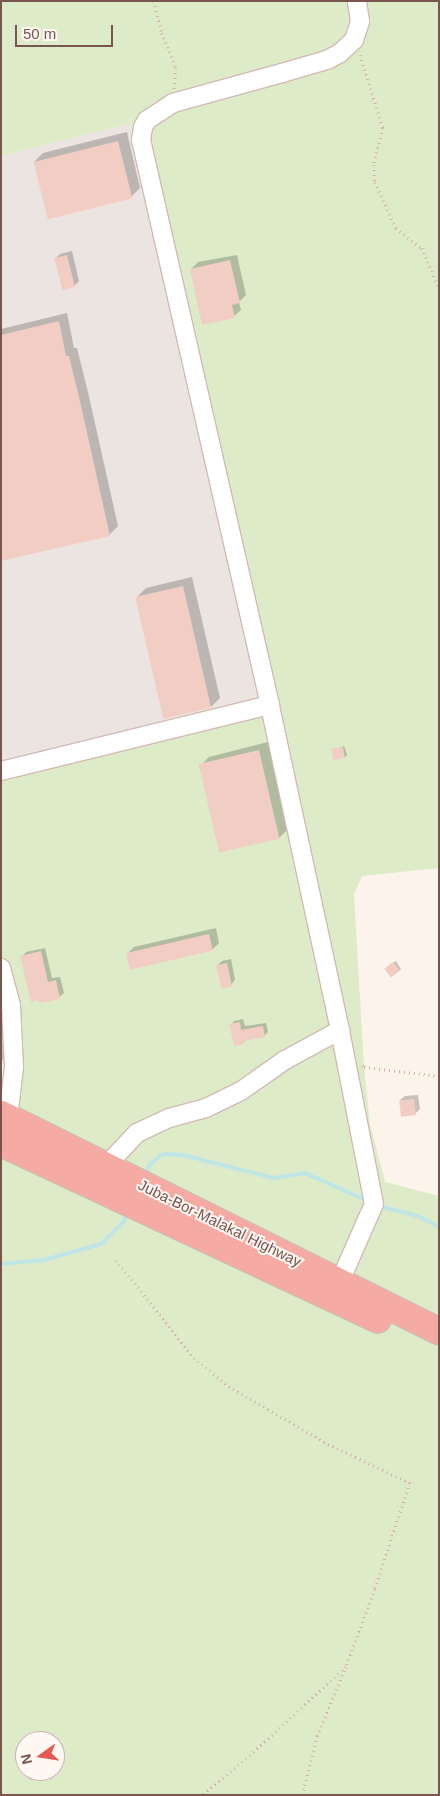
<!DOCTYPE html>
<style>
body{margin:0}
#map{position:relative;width:440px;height:1796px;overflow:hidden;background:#fcf3eb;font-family:Arial,sans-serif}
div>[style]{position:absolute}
.industrial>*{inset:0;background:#ece4e0}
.green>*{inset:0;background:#ddebc9}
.shadow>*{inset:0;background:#0003}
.stream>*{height:4px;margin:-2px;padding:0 2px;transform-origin:2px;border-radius:2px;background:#bfe6e5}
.building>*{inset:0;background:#f1cdc3;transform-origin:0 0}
.path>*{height:2.5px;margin-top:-1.25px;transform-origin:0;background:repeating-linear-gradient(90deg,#d7b0a5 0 1px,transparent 0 5px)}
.roads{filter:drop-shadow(1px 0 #d2bbb3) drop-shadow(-1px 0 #d2bbb3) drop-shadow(0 1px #d2bbb3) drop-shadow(0 -1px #d2bbb3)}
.minor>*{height:18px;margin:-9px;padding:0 9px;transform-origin:9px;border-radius:9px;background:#fff}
.highway>*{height:26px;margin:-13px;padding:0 13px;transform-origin:13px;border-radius:13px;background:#f5aba4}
span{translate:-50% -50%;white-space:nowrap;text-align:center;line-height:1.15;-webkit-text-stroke:4px #fff7f2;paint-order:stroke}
.street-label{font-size:15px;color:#78554e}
.frame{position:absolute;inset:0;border:2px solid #78554e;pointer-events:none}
.north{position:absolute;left:15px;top:1731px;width:50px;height:50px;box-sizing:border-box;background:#fff7f2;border:1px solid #c9b6b0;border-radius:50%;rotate:257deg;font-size:14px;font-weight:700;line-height:20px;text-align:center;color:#78554e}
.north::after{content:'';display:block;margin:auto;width:18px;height:22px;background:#e35a54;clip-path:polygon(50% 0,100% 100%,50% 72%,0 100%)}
.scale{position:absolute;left:15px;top:25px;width:98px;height:22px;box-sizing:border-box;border:2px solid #78554e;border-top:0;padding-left:6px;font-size:15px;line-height:18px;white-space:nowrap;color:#78554e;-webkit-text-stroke:4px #fff7f2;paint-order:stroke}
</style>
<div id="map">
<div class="industrial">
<div style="clip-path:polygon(130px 124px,265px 703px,1px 767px,1px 156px)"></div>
</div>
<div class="green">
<div style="clip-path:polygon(evenodd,1px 1px,439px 1px,439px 868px,362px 876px,354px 894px,364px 1067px,370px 1124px,385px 1182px,439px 1196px,439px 1795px,1px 1795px,1px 1092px,3px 1093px,13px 1067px,1px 1013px,1px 767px,265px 703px,130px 124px,1px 156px,1px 1px,25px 1741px,55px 1741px,55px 1771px,25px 1771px,25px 1741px)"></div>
</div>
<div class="shadow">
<div style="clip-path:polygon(127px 132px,140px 188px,131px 197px,34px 162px,43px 153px)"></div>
<div style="clip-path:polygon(72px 251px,79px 281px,74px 286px,56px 258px,60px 254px)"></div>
<div style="clip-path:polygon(237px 255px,246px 295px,239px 302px,241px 310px,234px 316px,191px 269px,198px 262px)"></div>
<div style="clip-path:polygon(67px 313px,74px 348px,77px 348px,88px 392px,118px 526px,109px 535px,1px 560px,1px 329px)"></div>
<div style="clip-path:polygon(192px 577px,220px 698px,211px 707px,137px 597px,146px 588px)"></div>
<div style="clip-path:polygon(268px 742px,288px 829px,279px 838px,200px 766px,209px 757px)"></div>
<div style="clip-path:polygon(344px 746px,347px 755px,345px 757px,332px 750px)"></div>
<div style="clip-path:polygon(216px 928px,219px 943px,212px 950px,127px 954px,134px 947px)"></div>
<div style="clip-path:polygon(45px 948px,52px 978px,60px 977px,64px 993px,59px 997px,22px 957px,26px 952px)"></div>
<div style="clip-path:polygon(231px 959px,235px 980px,231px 985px,218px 965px,222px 961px)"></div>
<div style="clip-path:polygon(396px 961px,401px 969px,399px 971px,387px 967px)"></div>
<div style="clip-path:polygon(243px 1019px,245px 1026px,266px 1023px,268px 1032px,264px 1036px,247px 1039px,243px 1042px,231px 1025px,234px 1021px)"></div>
<div style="clip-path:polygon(1px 1035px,6px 1057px,1px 1062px)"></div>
<div style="clip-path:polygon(418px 1095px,420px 1109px,415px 1114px,400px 1100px,405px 1096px)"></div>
</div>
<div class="stream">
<div style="left:145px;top:1176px;width:13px;rotate:-67deg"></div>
<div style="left:150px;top:1164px;width:16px;rotate:-38deg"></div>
<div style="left:163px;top:1154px;width:20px;rotate:3deg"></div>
<div style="left:183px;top:1155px;width:94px;rotate:14.2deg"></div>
<div style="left:274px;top:1178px;width:31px;rotate:-9deg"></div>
<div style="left:305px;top:1173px;width:69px;rotate:24deg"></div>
<div style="left:379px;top:1206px;width:40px;rotate:14.4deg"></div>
<div style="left:418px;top:1216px;width:24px;rotate:28deg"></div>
<div style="left:1px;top:1264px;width:43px;rotate:-5.3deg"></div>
<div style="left:44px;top:1260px;width:59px;rotate:-15.7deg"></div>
<div style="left:101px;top:1244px;width:30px;rotate:-44deg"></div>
<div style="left:123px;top:1223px;width:10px;rotate:-66deg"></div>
</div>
<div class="building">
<div style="left:118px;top:141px;width:59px;height:87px;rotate:76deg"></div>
<div style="left:67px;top:255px;width:33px;height:13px;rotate:76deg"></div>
<div style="clip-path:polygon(230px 260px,240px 303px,232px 305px,235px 318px,202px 325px,190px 269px)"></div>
<div style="clip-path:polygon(59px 321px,66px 356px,69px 356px,80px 401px,110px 536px,1px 561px,1px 335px)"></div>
<div style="left:183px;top:586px;width:125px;height:49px;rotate:77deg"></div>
<div style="left:343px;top:747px;width:11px;height:12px;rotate:80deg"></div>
<div style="left:259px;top:750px;width:91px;height:62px;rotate:77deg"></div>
<div style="left:209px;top:934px;width:17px;height:85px;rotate:77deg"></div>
<div style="clip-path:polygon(41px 951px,48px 982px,56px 980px,60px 999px,39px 1003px,39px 1000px,31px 1002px,20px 956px)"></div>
<div style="left:393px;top:962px;width:11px;height:11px;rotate:52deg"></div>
<div style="left:227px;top:963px;width:24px;height:11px;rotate:78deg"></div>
<div style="clip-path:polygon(240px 1022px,241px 1030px,263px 1026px,265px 1037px,243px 1041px,244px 1044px,234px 1046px,229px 1024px)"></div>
<div style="left:414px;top:1099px;width:16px;height:15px;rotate:83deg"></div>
</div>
<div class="path">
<div style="left:154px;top:1px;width:33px;rotate:76deg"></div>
<div style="left:162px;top:33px;width:38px;rotate:68deg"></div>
<div style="left:176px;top:68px;width:21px;rotate:95deg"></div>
<div style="left:360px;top:55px;width:77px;rotate:72.5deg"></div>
<div style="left:383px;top:128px;width:38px;rotate:104deg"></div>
<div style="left:374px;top:165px;width:17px;rotate:87deg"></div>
<div style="left:375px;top:182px;width:51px;rotate:65.5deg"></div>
<div style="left:396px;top:228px;width:33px;rotate:38deg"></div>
<div style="left:422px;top:248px;width:43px;rotate:67deg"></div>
<div style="left:363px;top:1065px;width:2px;rotate:63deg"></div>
<div style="left:364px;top:1067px;width:76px;rotate:6.8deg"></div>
<div style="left:116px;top:1260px;width:125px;rotate:51.5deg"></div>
<div style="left:194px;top:1358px;width:50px;rotate:38.5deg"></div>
<div style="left:233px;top:1389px;width:110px;rotate:30.1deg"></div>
<div style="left:328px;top:1444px;width:91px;rotate:25.4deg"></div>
<div style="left:410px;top:1483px;width:112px;rotate:108.3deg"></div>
<div style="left:375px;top:1589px;width:83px;rotate:110.4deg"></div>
<div style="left:346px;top:1667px;width:125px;rotate:137.3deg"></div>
<div style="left:254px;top:1752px;width:67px;rotate:139.9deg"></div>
<div style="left:302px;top:1795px;width:61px;rotate:-75.7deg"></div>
<div style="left:317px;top:1736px;width:74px;rotate:-67.6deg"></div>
</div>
<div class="roads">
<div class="minor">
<div style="left:1px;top:771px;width:277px;rotate:-13.8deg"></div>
<div style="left:1px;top:968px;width:39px;rotate:75deg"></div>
<div style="left:11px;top:1006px;width:61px;rotate:87.2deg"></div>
<div style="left:14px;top:1067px;width:51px;rotate:96.7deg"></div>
<div style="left:105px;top:1167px;width:47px;rotate:-46.7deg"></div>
<div style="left:137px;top:1133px;width:35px;rotate:-25deg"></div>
<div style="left:169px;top:1118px;width:38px;rotate:-15deg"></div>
<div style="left:206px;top:1108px;width:39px;rotate:-26deg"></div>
<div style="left:241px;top:1091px;width:54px;rotate:-35.2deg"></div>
<div style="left:285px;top:1060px;width:63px;rotate:-28.6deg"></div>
<div style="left:340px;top:1281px;width:84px;rotate:-66.2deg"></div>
<div style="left:374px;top:1204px;width:177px;rotate:-101.1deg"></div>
<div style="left:340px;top:1030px;width:332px;rotate:-102.2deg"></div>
<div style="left:270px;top:705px;width:580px;rotate:-102.86deg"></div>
<div style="left:141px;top:140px;width:13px;rotate:-81deg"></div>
<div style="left:143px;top:127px;width:8px;rotate:-60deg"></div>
<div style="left:147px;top:120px;width:31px;rotate:-33deg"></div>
<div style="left:173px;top:103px;width:113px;rotate:-15.4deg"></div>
<div style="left:282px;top:73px;width:47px;rotate:-16.1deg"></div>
<div style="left:327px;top:60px;width:15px;rotate:-28deg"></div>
<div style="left:340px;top:53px;width:19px;rotate:-43deg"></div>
<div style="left:354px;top:40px;width:20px;rotate:-72deg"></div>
<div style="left:360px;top:21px;width:20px;rotate:-99deg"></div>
</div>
<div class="highway">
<div style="left:1px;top:1114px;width:489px;rotate:26.4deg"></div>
<div style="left:1px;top:1143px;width:416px;rotate:25.1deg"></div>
</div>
</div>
<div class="street-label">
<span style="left:220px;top:1223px;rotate:26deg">Juba-Bor-Malakal Highway</span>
</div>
<div class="frame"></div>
<div class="north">N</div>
<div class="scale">50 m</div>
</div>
